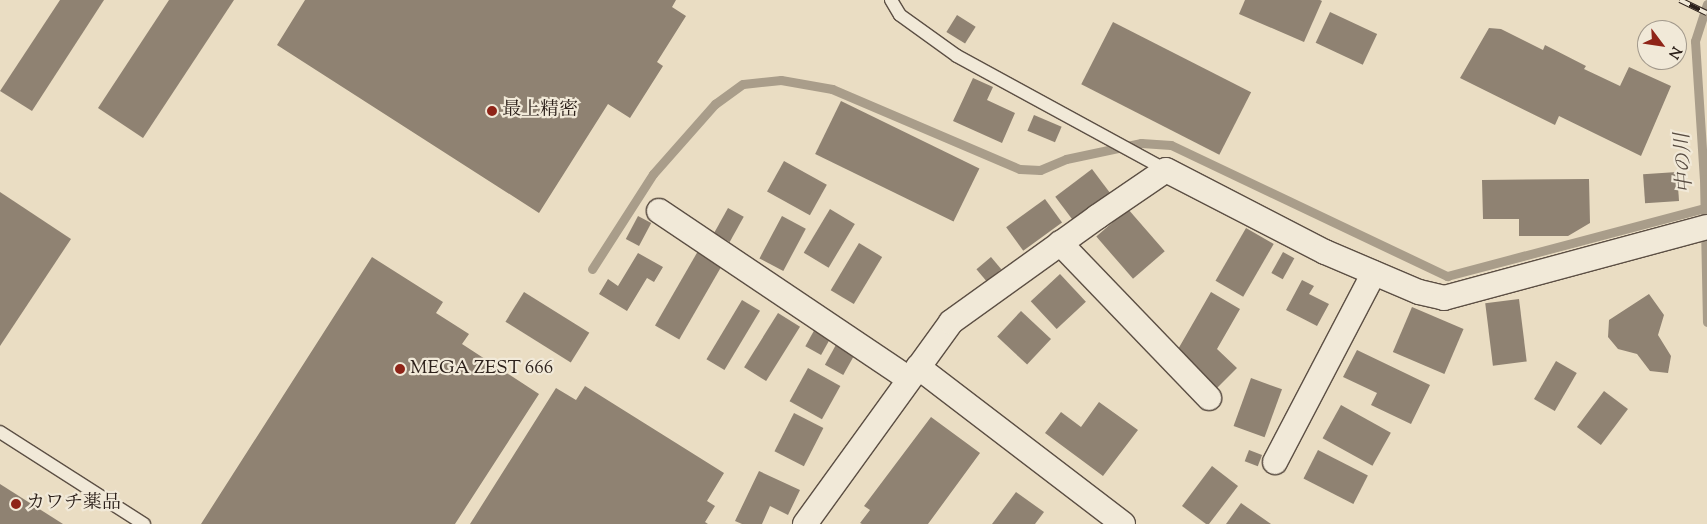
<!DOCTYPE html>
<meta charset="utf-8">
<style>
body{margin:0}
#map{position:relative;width:1707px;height:524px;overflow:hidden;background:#eaddc3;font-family:"Sorts Mill Goudy","Noto Serif JP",serif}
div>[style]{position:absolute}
.stream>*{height:9px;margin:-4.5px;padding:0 4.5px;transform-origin:4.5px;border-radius:4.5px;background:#a99d8a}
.building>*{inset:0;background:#8f8272;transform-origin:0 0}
.roads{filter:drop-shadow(1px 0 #5c4f44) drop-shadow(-1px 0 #5c4f44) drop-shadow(0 1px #5c4f44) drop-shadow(0 -1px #5c4f44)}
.lane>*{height:12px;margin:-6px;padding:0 6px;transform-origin:6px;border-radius:6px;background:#f1e9d8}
.street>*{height:24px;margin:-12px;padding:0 12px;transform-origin:12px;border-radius:12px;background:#f1e9d8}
.rail>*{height:5.5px;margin-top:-2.75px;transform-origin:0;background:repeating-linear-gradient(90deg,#f1e9d8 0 11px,#2c201a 0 22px);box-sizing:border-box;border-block:1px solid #2c201a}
.dots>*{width:14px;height:14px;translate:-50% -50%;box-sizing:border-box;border:2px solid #f1e9d8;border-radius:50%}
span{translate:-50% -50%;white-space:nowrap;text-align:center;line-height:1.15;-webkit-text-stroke:4.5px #f1e9d8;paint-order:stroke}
.poi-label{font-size:19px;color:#2c201a}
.left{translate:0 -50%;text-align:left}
.water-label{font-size:20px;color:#584c41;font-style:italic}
.north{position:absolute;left:1637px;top:20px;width:50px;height:50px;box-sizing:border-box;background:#f1e9d8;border:1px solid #a2998c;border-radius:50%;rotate:121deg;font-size:14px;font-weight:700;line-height:20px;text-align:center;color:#2c201a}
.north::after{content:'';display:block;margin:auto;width:18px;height:22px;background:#8f2418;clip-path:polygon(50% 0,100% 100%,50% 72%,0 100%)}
</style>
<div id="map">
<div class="stream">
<div style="left:1707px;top:4px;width:39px;rotate:108deg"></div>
<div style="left:1695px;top:41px;width:138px;rotate:86.3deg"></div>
<div style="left:1704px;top:179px;width:143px;rotate:88.8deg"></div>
<div style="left:592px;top:269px;width:113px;rotate:-57.3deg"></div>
<div style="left:653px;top:174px;width:94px;rotate:-48.5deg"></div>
<div style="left:715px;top:104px;width:34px;rotate:-36deg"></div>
<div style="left:743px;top:84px;width:38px;rotate:-6deg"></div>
<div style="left:781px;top:80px;width:52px;rotate:10deg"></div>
<div style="left:832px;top:89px;width:204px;rotate:23.1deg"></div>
<div style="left:1020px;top:169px;width:20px;rotate:3deg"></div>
<div style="left:1040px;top:170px;width:28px;rotate:-23deg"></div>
<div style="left:1066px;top:159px;width:77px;rotate:-12deg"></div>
<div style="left:1141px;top:143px;width:30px;rotate:4deg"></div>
<div style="left:1171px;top:145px;width:306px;rotate:25.4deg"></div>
<div style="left:1447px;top:276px;width:266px;rotate:-14.8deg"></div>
</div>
<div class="building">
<div style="clip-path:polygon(60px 0,104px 0,32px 111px,0 91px)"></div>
<div style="clip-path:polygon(169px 0,234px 0,143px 138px,98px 108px)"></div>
<div style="clip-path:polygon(305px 0,676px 0,672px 7px,686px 16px,657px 62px,663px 66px,630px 118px,608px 104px,539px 213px,277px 45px)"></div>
<div style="clip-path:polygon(1245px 0,1320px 0,1322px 1px,1304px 42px,1239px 14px)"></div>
<div style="left:1330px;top:12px;width:52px;height:34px;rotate:25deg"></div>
<div style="left:957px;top:15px;width:22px;height:20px;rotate:32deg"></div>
<div style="left:1113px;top:22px;width:155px;height:70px;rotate:27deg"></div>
<div style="clip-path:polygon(1489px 28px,1501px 29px,1543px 50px,1545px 45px,1586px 66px,1584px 69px,1620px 86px,1629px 67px,1671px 86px,1641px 156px,1559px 116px,1555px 125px,1460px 78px)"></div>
<div style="clip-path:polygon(973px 78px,993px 87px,987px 100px,1015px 113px,1002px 143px,953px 121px)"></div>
<div style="left:841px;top:101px;width:154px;height:59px;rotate:26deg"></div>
<div style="left:1034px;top:115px;width:30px;height:17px;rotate:23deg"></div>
<div style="left:784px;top:161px;width:49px;height:35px;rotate:29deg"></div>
<div style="left:1092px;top:169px;width:30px;height:46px;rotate:53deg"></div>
<div style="left:1677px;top:172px;width:29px;height:34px;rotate:86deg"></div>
<div style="clip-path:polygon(1589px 179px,1590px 223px,1568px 236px,1519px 236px,1519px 219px,1483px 219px,1482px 180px)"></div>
<div style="clip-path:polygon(0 192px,71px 239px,0 346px)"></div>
<div style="left:1045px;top:199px;width:29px;height:48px;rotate:54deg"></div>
<div style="left:728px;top:208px;width:18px;height:29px;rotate:29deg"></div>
<div style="left:830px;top:209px;width:29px;height:51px;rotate:31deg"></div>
<div style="left:1128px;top:209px;width:56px;height:42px;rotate:49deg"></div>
<div style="left:638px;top:216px;width:15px;height:26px;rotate:28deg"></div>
<div style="left:782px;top:216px;width:27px;height:48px;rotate:28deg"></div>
<div style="left:1246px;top:228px;width:32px;height:61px;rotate:30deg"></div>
<div style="left:859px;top:243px;width:27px;height:55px;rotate:31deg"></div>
<div style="left:698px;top:251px;width:28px;height:86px;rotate:30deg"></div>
<div style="left:1283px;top:252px;width:13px;height:24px;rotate:29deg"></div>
<div style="clip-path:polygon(638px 253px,663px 267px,654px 282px,647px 278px,627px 311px,599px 294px,608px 279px,618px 286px)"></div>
<div style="clip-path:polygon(372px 257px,443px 302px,436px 313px,469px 334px,462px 344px,539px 394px,455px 524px,201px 524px)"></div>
<div style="left:991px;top:257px;width:16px;height:19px;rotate:50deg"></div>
<div style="left:1060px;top:274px;width:38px;height:40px;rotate:47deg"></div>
<div style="clip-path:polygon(1302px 280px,1314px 286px,1309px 294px,1329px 304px,1317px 326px,1286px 310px)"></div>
<div style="left:524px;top:292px;width:77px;height:35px;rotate:32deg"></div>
<div style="clip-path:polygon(1211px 292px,1240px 309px,1217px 349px,1237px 368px,1216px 389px,1177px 351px)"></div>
<div style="clip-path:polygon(1649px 294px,1664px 315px,1658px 335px,1671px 356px,1668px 373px,1650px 371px,1637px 354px,1618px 349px,1608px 337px,1609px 320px)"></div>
<div style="left:1519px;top:299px;width:63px;height:34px;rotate:83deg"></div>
<div style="left:742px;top:300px;width:21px;height:69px;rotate:31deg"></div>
<div style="left:1412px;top:307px;width:56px;height:49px;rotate:23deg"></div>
<div style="left:1021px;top:311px;width:41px;height:35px;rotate:43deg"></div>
<div style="left:778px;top:313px;width:26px;height:64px;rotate:32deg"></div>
<div style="left:816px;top:327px;width:18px;height:22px;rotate:29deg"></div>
<div style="left:837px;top:343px;width:21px;height:25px;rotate:29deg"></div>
<div style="clip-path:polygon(1357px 350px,1430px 385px,1411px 424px,1371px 405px,1377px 393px,1343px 377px)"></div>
<div style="left:1556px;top:361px;width:24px;height:44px;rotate:30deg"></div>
<div style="left:808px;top:368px;width:37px;height:38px;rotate:29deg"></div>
<div style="left:1251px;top:378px;width:33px;height:51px;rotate:20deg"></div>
<div style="clip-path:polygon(585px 386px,724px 473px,707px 501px,715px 506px,705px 522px,708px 524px,470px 524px,556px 388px,576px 400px)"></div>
<div style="left:1604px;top:391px;width:30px;height:45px;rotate:37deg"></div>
<div style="clip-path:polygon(1099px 402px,1138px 430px,1103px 476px,1045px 433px,1061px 412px,1081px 427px)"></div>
<div style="left:1341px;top:405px;width:57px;height:38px;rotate:29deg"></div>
<div style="left:794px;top:413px;width:33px;height:43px;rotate:27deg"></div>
<div style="clip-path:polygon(931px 417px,980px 453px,928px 524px,862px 524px,860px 523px,870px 510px,864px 506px)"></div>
<div style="left:1249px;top:450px;width:14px;height:12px;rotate:21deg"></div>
<div style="left:1318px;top:450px;width:56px;height:32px;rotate:27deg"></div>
<div style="clip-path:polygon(1212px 466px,1238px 486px,1209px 524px,1206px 524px,1182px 506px)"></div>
<div style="clip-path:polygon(759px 471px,800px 490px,788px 515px,770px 506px,762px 524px,742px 524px,735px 521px)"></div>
<div style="clip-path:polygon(0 484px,63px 524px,0 524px)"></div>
<div style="clip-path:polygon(1016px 492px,1044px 512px,1035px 524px,992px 524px)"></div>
<div style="clip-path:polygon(1241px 503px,1271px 524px,1226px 524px)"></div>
</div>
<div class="roads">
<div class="lane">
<div style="left:891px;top:0;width:17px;rotate:59deg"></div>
<div style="left:900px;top:15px;width:70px;rotate:35.7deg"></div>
<div style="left:957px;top:56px;width:238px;rotate:28.6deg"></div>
<div style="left:0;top:432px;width:171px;rotate:32.6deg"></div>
</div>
<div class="street">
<div style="left:659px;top:211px;width:301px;rotate:33.9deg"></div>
<div style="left:1060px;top:243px;width:215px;rotate:46.1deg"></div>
<div style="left:918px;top:367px;width:258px;rotate:37.4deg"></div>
<div style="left:1275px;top:462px;width:213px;rotate:-62.4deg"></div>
<div style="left:805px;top:524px;width:249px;rotate:-54.1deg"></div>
<div style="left:951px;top:322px;width:180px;rotate:-35.7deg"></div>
<div style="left:1097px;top:217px;width:83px;rotate:-34.3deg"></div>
<div style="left:1166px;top:170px;width:179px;rotate:27.3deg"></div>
<div style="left:1325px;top:252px;width:102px;rotate:23.1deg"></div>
<div style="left:1419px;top:292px;width:26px;rotate:13deg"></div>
<div style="left:1444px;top:298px;width:272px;rotate:-15.1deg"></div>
</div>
</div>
<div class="rail">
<div style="left:1680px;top:0;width:30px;rotate:26deg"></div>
</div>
<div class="dots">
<div style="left:492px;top:111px;background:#8f2418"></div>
<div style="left:400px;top:369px;background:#8f2418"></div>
<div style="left:16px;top:504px;background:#8f2418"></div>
</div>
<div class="poi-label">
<span class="left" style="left:502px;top:111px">最上精密</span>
<span class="left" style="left:410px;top:369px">MEGA ZEST 666</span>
<span class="left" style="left:26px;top:504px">カワチ薬品</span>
</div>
<div class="water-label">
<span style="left:1685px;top:163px;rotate:-93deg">中の川</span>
</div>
<div class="north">N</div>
</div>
